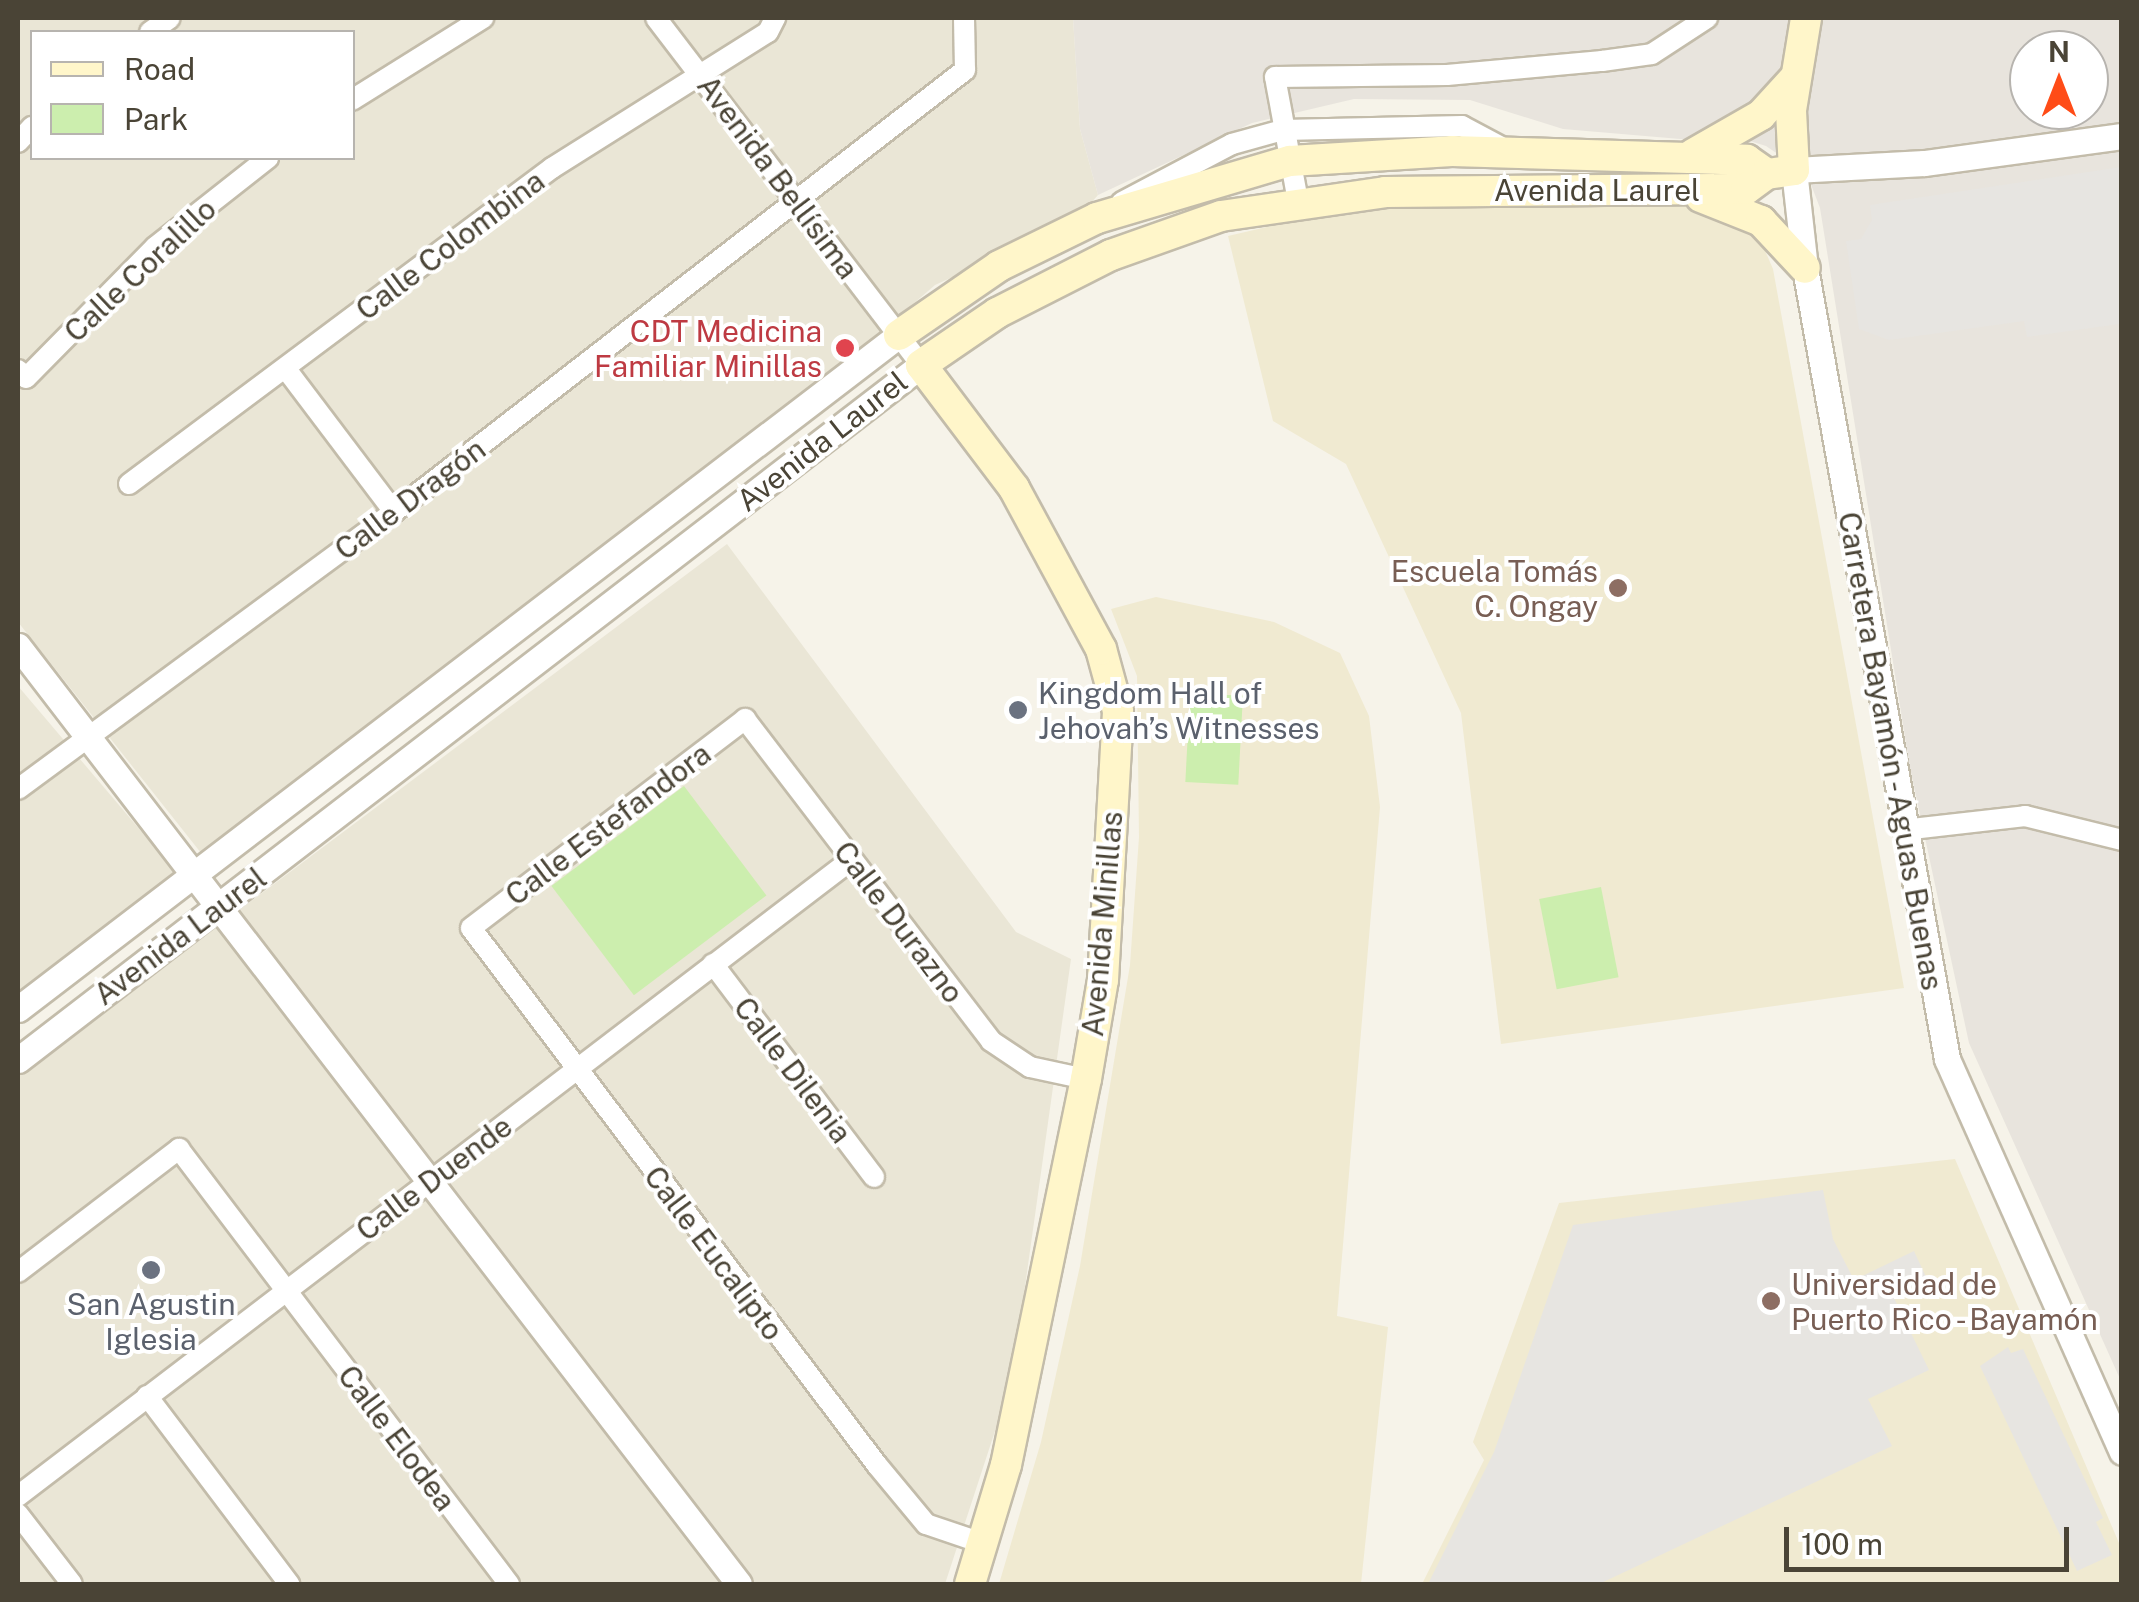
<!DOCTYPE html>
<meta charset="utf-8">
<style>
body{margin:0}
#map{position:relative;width:2139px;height:1602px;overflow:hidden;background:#f6f3e9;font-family:"Public Sans",sans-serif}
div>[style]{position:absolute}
.residential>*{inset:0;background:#eae6d6}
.industrial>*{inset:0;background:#e8e4dd}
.education>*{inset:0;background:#f0ead1}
.green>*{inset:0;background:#cceeae;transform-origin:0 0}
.parking>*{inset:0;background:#e7e5e1}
.roads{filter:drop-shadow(2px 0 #c3bcaa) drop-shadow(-2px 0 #c3bcaa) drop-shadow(0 2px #c3bcaa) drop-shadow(0 -2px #c3bcaa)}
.minor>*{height:20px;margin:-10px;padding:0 10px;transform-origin:10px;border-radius:10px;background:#fff}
.tertiary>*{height:25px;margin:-12.5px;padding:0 12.5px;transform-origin:12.5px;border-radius:12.5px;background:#fff}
.secondary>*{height:30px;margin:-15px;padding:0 15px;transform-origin:15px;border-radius:15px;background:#fff6ca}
.dots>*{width:28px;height:28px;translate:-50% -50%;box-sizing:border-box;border:5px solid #fff;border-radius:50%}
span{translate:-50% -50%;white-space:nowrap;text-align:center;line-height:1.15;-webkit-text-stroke:8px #fff;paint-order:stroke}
.street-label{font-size:30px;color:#4a4436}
.health-label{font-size:30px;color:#be3a42}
.right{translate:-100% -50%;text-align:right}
.education-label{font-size:30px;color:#785e54}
.left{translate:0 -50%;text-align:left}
.worship-label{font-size:30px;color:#5b616d}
.frame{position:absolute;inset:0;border:20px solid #4a4436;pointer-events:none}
.legend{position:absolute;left:30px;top:30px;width:325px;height:130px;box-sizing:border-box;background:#fff;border:2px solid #b7b4af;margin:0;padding:12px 18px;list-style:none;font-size:30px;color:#4a4436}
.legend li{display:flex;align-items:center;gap:20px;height:50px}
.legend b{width:50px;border:2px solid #b7b4af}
.north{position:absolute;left:2009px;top:30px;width:100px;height:100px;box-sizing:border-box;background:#fff;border:2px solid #b7b4af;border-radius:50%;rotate:0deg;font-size:28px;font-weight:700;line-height:40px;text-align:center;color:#4a4436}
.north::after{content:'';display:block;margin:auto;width:35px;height:45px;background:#ff4c17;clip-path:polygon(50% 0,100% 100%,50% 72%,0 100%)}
.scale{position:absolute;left:1784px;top:1527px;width:285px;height:45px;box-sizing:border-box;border:5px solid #4a4436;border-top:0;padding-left:12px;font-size:30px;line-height:35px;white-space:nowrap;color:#4a4436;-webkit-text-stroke:8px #fff;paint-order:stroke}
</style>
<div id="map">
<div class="residential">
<div style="clip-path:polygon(evenodd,18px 18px,1073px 18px,1080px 129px,1098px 195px,1074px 222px,935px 285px,779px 420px,205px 858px,18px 622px,18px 18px,32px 32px,352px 32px,352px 158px,32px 158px,32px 32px)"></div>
<div style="clip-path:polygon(727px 544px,1016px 932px,1071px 959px,1012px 1379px,945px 1584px,18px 1584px,18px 1076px)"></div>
<div style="clip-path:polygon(18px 686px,180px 877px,18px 1001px)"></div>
</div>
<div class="industrial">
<div style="clip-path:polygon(evenodd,1073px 18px,2121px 18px,2121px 1381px,1969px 1043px,1910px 768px,1820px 208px,1807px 174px,1766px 146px,1737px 137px,1692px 140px,1563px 129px,1470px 100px,1354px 99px,1252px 123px,1098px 195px,1080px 129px,1073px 18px,2029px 50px,2089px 50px,2089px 110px,2029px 110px,2029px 50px)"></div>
</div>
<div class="education">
<div style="clip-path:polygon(1365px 204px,1711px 204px,1754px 225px,1773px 269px,1904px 988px,1501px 1044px,1461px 713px,1346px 464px,1273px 421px,1228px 236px)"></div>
<div style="clip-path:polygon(1156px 597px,1274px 622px,1340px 653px,1369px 716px,1380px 807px,1337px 1316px,1388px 1327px,1361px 1584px,999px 1584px,1041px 1442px,1080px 1266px,1130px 965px,1139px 837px,1137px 676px,1111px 609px)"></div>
<div style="clip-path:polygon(1955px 1159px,2122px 1550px,2121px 1584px,1422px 1584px,1484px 1460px,1473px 1442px,1559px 1203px)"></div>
</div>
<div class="green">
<div style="left:1190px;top:693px;width:53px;height:89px;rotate:3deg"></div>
<div style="left:684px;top:786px;width:137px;height:166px;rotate:53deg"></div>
<div style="left:1601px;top:887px;width:92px;height:63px;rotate:79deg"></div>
</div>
<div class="parking">
<div style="clip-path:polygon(2121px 167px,2119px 324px,2027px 337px,2024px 321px,1889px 340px,1859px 329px,1846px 241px,1861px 239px,1872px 220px,1870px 205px)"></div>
<div style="clip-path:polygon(1823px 1190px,1833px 1239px,1854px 1280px,1914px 1251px,1927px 1279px,1893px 1296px,1929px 1370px,1868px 1399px,1892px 1446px,1599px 1584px,1428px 1584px,1494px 1452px,1573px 1225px)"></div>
<div style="clip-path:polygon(2008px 1347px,2011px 1353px,2023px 1349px,2103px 1518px,2096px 1522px,2112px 1555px,2077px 1571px,1980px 1366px)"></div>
</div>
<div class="roads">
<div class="minor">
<div style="left:656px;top:18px;width:437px;rotate:52.6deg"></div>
<div style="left:150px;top:32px;width:24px;rotate:-35deg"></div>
<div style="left:352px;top:100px;width:155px;rotate:-32deg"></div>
<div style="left:18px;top:142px;width:21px;rotate:-47deg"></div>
<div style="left:1298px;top:201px;width:126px;rotate:-100.5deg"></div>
<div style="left:1275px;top:77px;width:172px;rotate:-0.7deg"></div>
<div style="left:1447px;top:75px;width:156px;rotate:-5.2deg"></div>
<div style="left:1602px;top:61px;width:50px;rotate:-8deg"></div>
<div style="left:1652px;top:54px;width:66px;rotate:-33.2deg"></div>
<div style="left:1122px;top:202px;width:124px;rotate:-27.8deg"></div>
<div style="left:1232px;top:144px;width:53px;rotate:-15.4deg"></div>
<div style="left:1283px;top:130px;width:179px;rotate:-1.3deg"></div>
<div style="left:1462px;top:126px;width:49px;rotate:28.1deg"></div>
<div style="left:286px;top:369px;width:179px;rotate:52.9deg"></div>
<div style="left:18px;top:370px;width:11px;rotate:45deg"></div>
<div style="left:26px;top:378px;width:184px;rotate:-45.4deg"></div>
<div style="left:155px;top:247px;width:144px;rotate:-38.2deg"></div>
<div style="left:129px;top:484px;width:528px;rotate:-36.76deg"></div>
<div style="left:552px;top:168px;width:255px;rotate:-32.2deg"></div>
<div style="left:768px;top:32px;width:16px;rotate:-63deg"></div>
<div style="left:18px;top:789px;width:467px;rotate:-36.4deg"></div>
<div style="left:394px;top:512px;width:722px;rotate:-37.74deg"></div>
<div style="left:965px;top:70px;width:52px;rotate:-91.1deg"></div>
<div style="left:1903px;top:830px;width:123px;rotate:-6.5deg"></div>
<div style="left:2025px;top:816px;width:100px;rotate:13.9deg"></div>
<div style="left:713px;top:964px;width:267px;rotate:52.9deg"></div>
<div style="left:18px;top:1272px;width:203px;rotate:-37.4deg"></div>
<div style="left:179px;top:1149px;width:546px;rotate:52.82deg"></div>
<div style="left:147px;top:1396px;width:236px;rotate:52.9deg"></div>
<div style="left:18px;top:1496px;width:1048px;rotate:-37.36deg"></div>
<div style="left:18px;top:1514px;width:88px;rotate:52.4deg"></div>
<div style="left:985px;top:1544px;width:62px;rotate:-161.3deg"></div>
<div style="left:926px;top:1524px;width:77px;rotate:-129.7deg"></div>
<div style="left:877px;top:1465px;width:673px;rotate:-127.09deg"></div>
<div style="left:471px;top:928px;width:345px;rotate:-37.3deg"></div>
<div style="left:745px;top:719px;width:405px;rotate:52.6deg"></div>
<div style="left:991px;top:1041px;width:47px;rotate:33.7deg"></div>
<div style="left:1030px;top:1067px;width:57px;rotate:12.1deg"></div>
</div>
<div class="tertiary">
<div style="left:2122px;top:136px;width:200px;rotate:172.2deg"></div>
<div style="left:1924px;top:163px;width:130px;rotate:176.9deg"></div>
<div style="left:1794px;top:170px;width:99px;rotate:83.6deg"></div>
<div style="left:1805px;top:268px;width:804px;rotate:79.82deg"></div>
<div style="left:1947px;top:1059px;width:430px;rotate:66deg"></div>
<div style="left:18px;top:646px;width:1183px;rotate:52.45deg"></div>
<div style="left:18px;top:1009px;width:1109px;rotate:-37.42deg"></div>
<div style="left:18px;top:1060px;width:1139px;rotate:-37.58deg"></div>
</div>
<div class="secondary">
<div style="left:1693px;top:154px;width:78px;rotate:-29.8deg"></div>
<div style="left:1761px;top:115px;width:47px;rotate:-47.6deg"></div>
<div style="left:1701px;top:197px;width:65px;rotate:21.8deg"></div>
<div style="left:1761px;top:221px;width:64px;rotate:46.9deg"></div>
<div style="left:899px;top:335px;width:121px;rotate:-34.6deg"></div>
<div style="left:999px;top:266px;width:109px;rotate:-26.1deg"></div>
<div style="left:1097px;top:218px;width:201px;rotate:-16.5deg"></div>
<div style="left:1290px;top:161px;width:162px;rotate:-3.5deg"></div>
<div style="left:1452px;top:151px;width:295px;rotate:1.7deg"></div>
<div style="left:1747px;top:160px;width:24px;rotate:35deg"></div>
<div style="left:970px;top:1584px;width:124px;rotate:-73.2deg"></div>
<div style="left:1006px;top:1465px;width:394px;rotate:-78.3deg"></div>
<div style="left:1086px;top:1079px;width:100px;rotate:-80.3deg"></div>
<div style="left:1103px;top:980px;width:269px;rotate:-86.8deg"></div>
<div style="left:1118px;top:711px;width:64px;rotate:-105.3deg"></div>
<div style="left:1101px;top:649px;width:183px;rotate:-118.4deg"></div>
<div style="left:1014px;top:488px;width:154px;rotate:-127.1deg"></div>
<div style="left:921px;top:365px;width:92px;rotate:-34.4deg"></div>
<div style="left:997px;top:313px;width:128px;rotate:-27deg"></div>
<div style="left:1111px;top:255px;width:117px;rotate:-19.5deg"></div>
<div style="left:1221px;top:216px;width:166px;rotate:-8.3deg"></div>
<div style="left:1385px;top:192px;width:361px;rotate:-0.5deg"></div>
<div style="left:1746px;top:189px;width:26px;rotate:-36deg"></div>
<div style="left:1767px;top:174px;width:27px;rotate:-8deg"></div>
<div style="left:1794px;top:170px;width:60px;rotate:-92.9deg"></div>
<div style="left:1791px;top:110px;width:93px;rotate:-80.7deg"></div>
</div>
</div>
<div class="dots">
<div style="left:845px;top:348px;background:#e0444e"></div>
<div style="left:1618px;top:588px;background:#8d6e63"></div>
<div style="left:1018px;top:710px;background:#6b7280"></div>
<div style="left:151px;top:1270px;background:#6b7280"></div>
<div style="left:1771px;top:1301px;background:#8d6e63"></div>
</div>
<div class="street-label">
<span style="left:778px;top:177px;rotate:53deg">Avenida Bellísima</span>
<span style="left:1597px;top:190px">Avenida Laurel</span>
<span style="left:450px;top:245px;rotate:-37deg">Calle Colombina</span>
<span style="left:140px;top:270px;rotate:-43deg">Calle Coralillo</span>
<span style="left:822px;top:441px;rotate:-38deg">Avenida Laurel</span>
<span style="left:410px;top:499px;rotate:-37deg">Calle Dragón</span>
<span style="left:1891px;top:751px;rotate:80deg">Carretera Bayamón - Aguas Buenas</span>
<span style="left:608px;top:824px;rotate:-37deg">Calle Estefandora</span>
<span style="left:899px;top:922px;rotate:53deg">Calle Durazno</span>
<span style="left:1102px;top:924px;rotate:-85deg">Avenida Minillas</span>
<span style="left:180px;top:936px;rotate:-37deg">Avenida Laurel</span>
<span style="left:793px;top:1070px;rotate:53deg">Calle Dilenia</span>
<span style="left:434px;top:1178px;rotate:-37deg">Calle Duende</span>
<span style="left:714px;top:1253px;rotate:53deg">Calle Eucalipto</span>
<span style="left:397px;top:1438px;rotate:53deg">Calle Elodea</span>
</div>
<div class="health-label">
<span class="right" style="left:822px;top:348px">CDT Medicina<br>Familiar Minillas</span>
</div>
<div class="education-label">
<span class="right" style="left:1598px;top:588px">Escuela Tomás<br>C. Ongay</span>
<span class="left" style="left:1791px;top:1301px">Universidad de<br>Puerto Rico - Bayamón</span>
</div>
<div class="worship-label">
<span class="left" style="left:1038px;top:710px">Kingdom Hall of<br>Jehovah’s Witnesses</span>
<span style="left:151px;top:1321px">San Agustin<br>Iglesia</span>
</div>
<div class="frame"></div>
<ul class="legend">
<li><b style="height:12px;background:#fff6ca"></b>Road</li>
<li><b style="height:28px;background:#cceeae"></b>Park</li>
</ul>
<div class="north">N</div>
<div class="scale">100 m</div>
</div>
